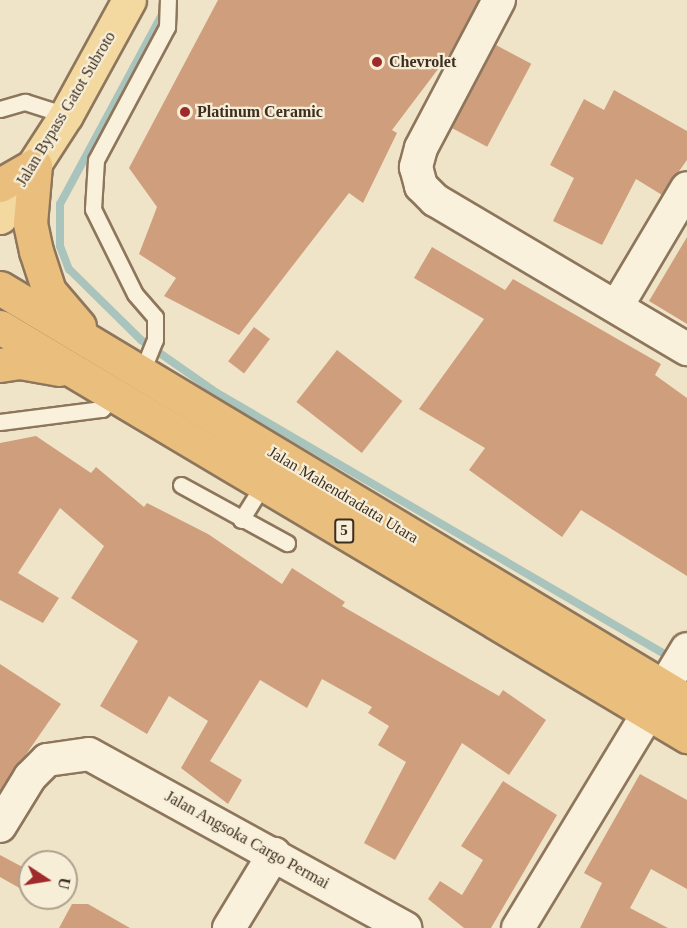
<!DOCTYPE html>
<style>
body{margin:0}
#map{position:relative;width:687px;height:928px;overflow:hidden;background:#f0e4c8;font-family:"Times New Roman",serif}
div>[style]{position:absolute}
.stream>*{height:8px;margin:-4px;padding:0 4px;transform-origin:4px;border-radius:4px;background:#a9c4bc}
.building>*{inset:0;background:#cf9f7d;transform-origin:0 0}
.roads{filter:drop-shadow(2px 0 #8d765c) drop-shadow(-2px 0 #8d765c) drop-shadow(0 2px #8d765c) drop-shadow(0 -2px #8d765c)}
.service>*{height:15px;margin:-7.5px;padding:0 7.5px;transform-origin:7.5px;border-radius:7.5px;background:#faf1dc}
.minor>*{height:32px;margin:-16px;padding:0 16px;transform-origin:16px;border-radius:16px;background:#faf1dc}
.primary>*{height:33px;margin:-16.5px;padding:0 16.5px;transform-origin:16.5px;border-radius:16.5px;background:#f3d9a0}
.trunk>*{height:33px;margin:-16.5px;padding:0 16.5px;transform-origin:16.5px;border-radius:16.5px;background:#eabe7c}
.dots>*{width:16px;height:16px;translate:-50% -50%;box-sizing:border-box;border:3px solid #f7eed8;border-radius:50%}
span{translate:-50% -50%;white-space:nowrap;text-align:center;line-height:1.15;-webkit-text-stroke:4.5px #f7eed8;paint-order:stroke}
.shield-label span{padding:2px 4px;background:#f7eed8;border:2px solid;border-radius:4px;-webkit-text-stroke-width:0}
.shield-label{font-size:15px;color:#3d2e20;font-weight:700}
.poi-label{font-size:16px;color:#3d2e20;font-weight:700}
.left{translate:0 -50%;text-align:left}
.street-label{font-size:16px;color:#3d2e20}
.north{position:absolute;left:18px;top:850px;width:60px;height:60px;box-sizing:border-box;background:#f7eed8;border:2px solid #ada18e;border-radius:50%;rotate:102deg;font-size:16px;font-weight:700;line-height:24px;text-align:center;color:#3d2e20}
.north::after{content:'';display:block;margin:auto;width:21px;height:27px;background:#9e2a2b;clip-path:polygon(50% 0,100% 100%,50% 72%,0 100%)}
</style>
<div id="map">
<div class="stream">
<div style="left:164px;top:11px;width:219px;rotate:118.3deg"></div>
<div style="left:60px;top:204px;width:42px;rotate:90deg"></div>
<div style="left:60px;top:246px;width:25px;rotate:69deg"></div>
<div style="left:69px;top:269px;width:101px;rotate:44.6deg"></div>
<div style="left:141px;top:340px;width:93px;rotate:34.9deg"></div>
<div style="left:217px;top:393px;width:528px;rotate:30.26deg"></div>
</div>
<div class="building">
<div style="clip-path:polygon(218px 0,479px 0,451px 52px,392px 130px,397px 133px,363px 203px,349px 193px,239px 335px,164px 296px,176px 278px,139px 254px,157px 207px,129px 168px)"></div>
<div style="left:496px;top:45px;width:40px;height:94px;rotate:28deg"></div>
<div style="clip-path:polygon(614px 90px,687px 131px,687px 160px,662px 195px,636px 179px,602px 245px,553px 221px,574px 178px,550px 165px,584px 99px,604px 110px)"></div>
<div style="clip-path:polygon(687px 237px,687px 324px,649px 301px)"></div>
<div style="clip-path:polygon(432px 247px,505px 290px,513px 279px,661px 364px,655px 375px,687px 398px,687px 576px,581px 510px,562px 537px,469px 470px,485px 448px,419px 409px,484px 319px,414px 278px)"></div>
<div style="left:254px;top:327px;width:20px;height:43px;rotate:37deg"></div>
<div style="left:337px;top:350px;width:83px;height:66px;rotate:38deg"></div>
<div style="clip-path:polygon(36px 436px,91px 473px,96px 467px,144px 507px,147px 503px,208px 534px,282px 584px,292px 568px,345px 602px,342px 606px,499px 696px,503px 690px,546px 720px,509px 775px,462px 743px,395px 860px,364px 843px,406px 762px,378px 745px,389px 726px,368px 713px,372px 707px,322px 679px,307px 708px,260px 680px,210px 761px,242px 780px,228px 804px,181px 768px,208px 721px,169px 696px,147px 734px,100px 706px,138px 641px,71px 598px,104px 546px,60px 508px,18px 573px,59px 598px,43px 623px,0 600px,0 443px)"></div>
<div style="clip-path:polygon(0 664px,61px 704px,0 792px)"></div>
<div style="clip-path:polygon(640px 774px,687px 800px,687px 889px,651px 869px,630px 908px,668px 928px,580px 928px,602px 883px,584px 873px)"></div>
<div style="clip-path:polygon(503px 781px,557px 815px,491px 928px,464px 928px,428px 899px,440px 881px,462px 895px,483px 860px,461px 846px)"></div>
<div style="clip-path:polygon(0 855px,30px 871px,30px 894px,0 877px)"></div>
<div style="clip-path:polygon(37px 898px,64px 898px,58px 909px)"></div>
<div style="clip-path:polygon(72px 904px,88px 904px,130px 928px,59px 928px)"></div>
</div>
<div class="roads">
<div class="service">
<div style="left:0;top:109px;width:26px;rotate:-16deg"></div>
<div style="left:25px;top:102px;width:43px;rotate:17.6deg"></div>
<div style="left:141px;top:374px;width:37px;rotate:-68deg"></div>
<div style="left:155px;top:340px;width:23px;rotate:-90deg"></div>
<div style="left:155px;top:317px;width:30px;rotate:-131deg"></div>
<div style="left:135px;top:294px;width:95px;rotate:-116.3deg"></div>
<div style="left:93px;top:209px;width:49px;rotate:-86.5deg"></div>
<div style="left:96px;top:160px;width:151px;rotate:-61.9deg"></div>
<div style="left:167px;top:27px;width:27px;rotate:-88deg"></div>
<div style="left:0;top:422px;width:103px;rotate:-7.3deg"></div>
<div style="left:102px;top:409px;width:20px;rotate:-45deg"></div>
<div style="left:181px;top:485px;width:121px;rotate:28.7deg"></div>
<div style="left:241px;top:520px;width:44px;rotate:-58.1deg"></div>
</div>
<div class="minor">
<div style="left:499px;top:0;width:167px;rotate:117.8deg"></div>
<div style="left:421px;top:148px;width:20px;rotate:105deg"></div>
<div style="left:416px;top:167px;width:20px;rotate:75deg"></div>
<div style="left:421px;top:186px;width:20px;rotate:45deg"></div>
<div style="left:435px;top:200px;width:293px;rotate:30.6deg"></div>
<div style="left:617px;top:306px;width:137px;rotate:-59.3deg"></div>
<div style="left:0;top:826px;width:57px;rotate:-58.5deg"></div>
<div style="left:30px;top:777px;width:24px;rotate:-45deg"></div>
<div style="left:47px;top:760px;width:42px;rotate:-8.1deg"></div>
<div style="left:89px;top:754px;width:361px;rotate:28.8deg"></div>
<div style="left:229px;top:928px;width:87px;rotate:-58.7deg"></div>
<div style="left:518px;top:928px;width:326px;rotate:-58.8deg"></div>
</div>
<div class="primary">
<div style="left:0;top:217px;width:121px;rotate:-57.1deg"></div>
<div style="left:66px;top:115px;width:131px;rotate:-61.3deg"></div>
</div>
<div class="trunk">
<div style="left:35px;top:165px;width:58px;rotate:94.9deg"></div>
<div style="left:30px;top:223px;width:29px;rotate:78deg"></div>
<div style="left:36px;top:251px;width:42px;rotate:72deg"></div>
<div style="left:49px;top:291px;width:46px;rotate:49.4deg"></div>
<div style="left:0;top:185px;width:40px;rotate:-29.7deg"></div>
<div style="left:0;top:288px;width:802px;rotate:31.01deg"></div>
<div style="left:0;top:327px;width:800px;rotate:30.77deg"></div>
<div style="left:0;top:365px;width:20px;rotate:-9deg"></div>
<div style="left:20px;top:362px;width:40px;rotate:10deg"></div>
</div>
</div>
<div class="dots">
<div style="left:377px;top:62px;background:#9e2a2b"></div>
<div style="left:185px;top:112px;background:#9e2a2b"></div>
</div>
<div class="shield-label">
<span style="left:344px;top:531px">5</span>
</div>
<div class="poi-label">
<span class="left" style="left:389px;top:62px">Chevrolet</span>
<span class="left" style="left:197px;top:112px">Platinum Ceramic</span>
</div>
<div class="street-label">
<span style="left:66px;top:109px;rotate:-59deg">Jalan Bypass Gatot Subroto</span>
<span style="left:343px;top:495px;rotate:31deg">Jalan Mahendradatta Utara</span>
<span style="left:247px;top:840px;rotate:29deg">Jalan Angsoka Cargo Permai</span>
</div>
<div class="north">U</div>
</div>
